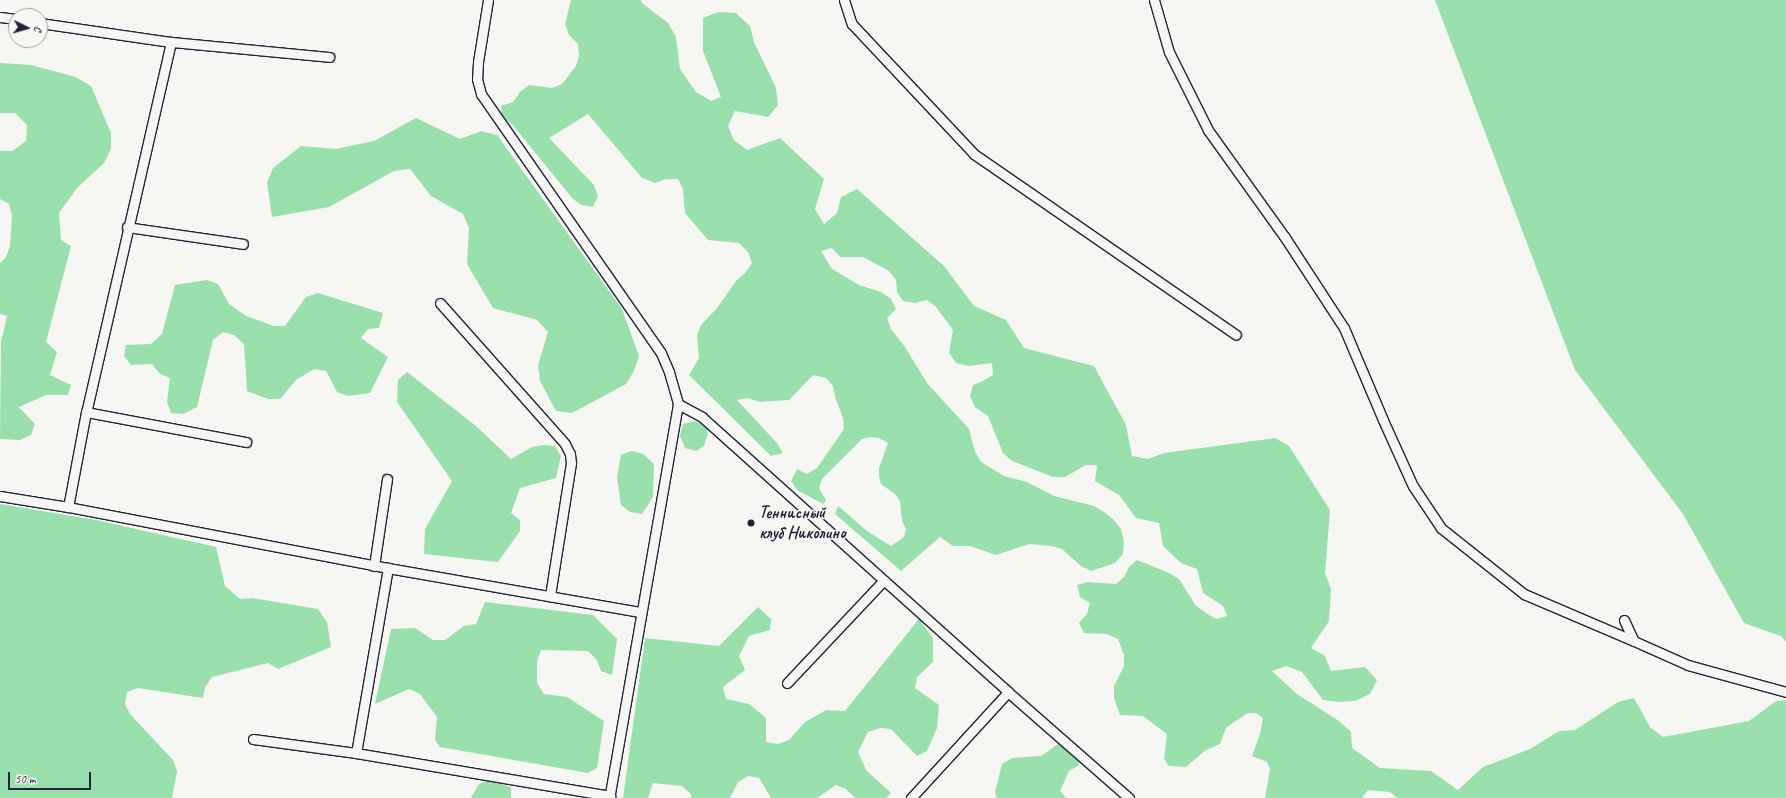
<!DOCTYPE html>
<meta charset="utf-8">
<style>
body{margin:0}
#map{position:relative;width:1786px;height:798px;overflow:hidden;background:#f6f6f2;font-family:Caveat,sans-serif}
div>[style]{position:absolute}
.green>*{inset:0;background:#9ae0ac}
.roads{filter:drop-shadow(1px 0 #22223b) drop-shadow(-1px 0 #22223b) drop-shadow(0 1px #22223b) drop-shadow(0 -1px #22223b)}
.street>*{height:9px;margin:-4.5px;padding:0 4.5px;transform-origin:4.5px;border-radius:4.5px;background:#f6f6f2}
.dots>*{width:11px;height:11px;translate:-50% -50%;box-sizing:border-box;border:2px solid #f6f6f2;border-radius:50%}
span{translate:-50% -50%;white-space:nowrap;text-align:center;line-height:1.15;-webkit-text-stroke:3px #f6f6f2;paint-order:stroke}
.poi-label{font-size:17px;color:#22223b;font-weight:700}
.left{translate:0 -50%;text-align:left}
.north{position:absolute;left:8px;top:8px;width:40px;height:40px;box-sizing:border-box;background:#f6f6f2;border:1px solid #a1a1a9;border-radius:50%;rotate:95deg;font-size:11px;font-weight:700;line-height:16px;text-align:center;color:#22223b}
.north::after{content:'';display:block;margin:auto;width:14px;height:18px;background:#22223b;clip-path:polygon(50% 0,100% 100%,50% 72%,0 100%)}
.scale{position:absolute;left:8px;top:772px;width:83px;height:18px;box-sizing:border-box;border:2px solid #22223b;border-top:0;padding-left:5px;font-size:12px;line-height:14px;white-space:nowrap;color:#22223b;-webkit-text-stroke:3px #f6f6f2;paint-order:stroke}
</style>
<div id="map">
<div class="green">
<div style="clip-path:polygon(571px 0,641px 0,642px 3px,668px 23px,676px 37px,680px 69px,696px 92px,711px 101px,721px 97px,703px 51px,703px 18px,718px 12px,736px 13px,750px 26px,754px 42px,776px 88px,778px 105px,768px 117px,735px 111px,728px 126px,734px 140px,747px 150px,780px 138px,824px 179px,815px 209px,824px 224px,837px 213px,841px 197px,857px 189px,944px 266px,974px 306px,1006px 320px,1024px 348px,1094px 366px,1126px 425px,1132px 456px,1148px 459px,1164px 453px,1275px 438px,1289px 446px,1330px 510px,1325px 573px,1331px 589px,1329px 621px,1311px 648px,1325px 656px,1331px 671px,1365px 667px,1377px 680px,1370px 694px,1355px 701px,1339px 702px,1323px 700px,1302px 672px,1286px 666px,1272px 671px,1297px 694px,1339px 721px,1351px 732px,1352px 748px,1380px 768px,1431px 771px,1458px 790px,1483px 767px,1530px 749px,1559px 731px,1575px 730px,1618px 702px,1634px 698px,1650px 727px,1663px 737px,1749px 721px,1776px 701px,1786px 700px,1786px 798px,1397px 798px,1390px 792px,1368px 790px,1362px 798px,1265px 798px,1270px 769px,1267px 762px,1252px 756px,1260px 734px,1263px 718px,1256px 713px,1248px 713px,1234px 722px,1226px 728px,1220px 744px,1206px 750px,1186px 767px,1169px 766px,1164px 759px,1167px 734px,1143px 716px,1120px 715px,1114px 698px,1114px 686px,1124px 666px,1124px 655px,1118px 639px,1107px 634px,1084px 633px,1079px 623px,1087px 614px,1090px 603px,1080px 597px,1077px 585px,1088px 582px,1116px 584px,1124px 577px,1129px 567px,1137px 560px,1169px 573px,1179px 579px,1196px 606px,1206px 613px,1216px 619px,1227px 616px,1223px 606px,1203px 593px,1197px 569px,1181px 563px,1163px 546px,1159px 523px,1136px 518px,1119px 495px,1095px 481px,1097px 465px,1086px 465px,1065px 477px,1053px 477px,1012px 461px,1003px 453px,988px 416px,975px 407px,970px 396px,973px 385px,983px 381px,993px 375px,992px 363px,968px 366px,956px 363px,949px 353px,953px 330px,936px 307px,927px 300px,915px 303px,903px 301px,897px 292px,896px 280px,889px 271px,863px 257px,840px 257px,832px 248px,821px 251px,832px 269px,859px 285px,881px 292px,891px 299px,896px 309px,887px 318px,891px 329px,905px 347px,927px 383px,969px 429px,975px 452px,981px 462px,1004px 476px,1027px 482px,1054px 496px,1094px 506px,1104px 512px,1113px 519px,1121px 529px,1124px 542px,1123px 554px,1115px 563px,1091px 571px,1081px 566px,1062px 549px,1051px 546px,1029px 544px,996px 555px,970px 546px,953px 546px,940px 537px,901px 571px,835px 514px,838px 506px,867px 531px,891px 546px,904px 537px,906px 529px,902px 521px,900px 501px,895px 494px,881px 484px,879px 476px,879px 468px,888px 443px,879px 438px,870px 437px,862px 439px,822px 479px,819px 488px,826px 500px,823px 504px,797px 490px,791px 481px,797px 469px,807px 474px,817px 468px,844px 429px,843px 418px,835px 397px,833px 386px,826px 378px,813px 375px,789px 400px,760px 402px,748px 398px,737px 400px,777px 443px,783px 453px,771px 456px,689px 375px,699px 358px,697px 335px,701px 325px,717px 308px,736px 281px,745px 273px,752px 263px,748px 252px,739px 243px,708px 240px,685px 213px,683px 189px,678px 179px,666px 179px,655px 183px,642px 178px,588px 114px,549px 138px,594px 185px,598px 196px,593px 207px,581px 205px,572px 198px,512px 124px,502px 117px,501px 106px,513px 102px,520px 92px,529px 85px,552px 88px,562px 84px,576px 66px,579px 56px,578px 44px,569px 35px,565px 24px)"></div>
<div style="clip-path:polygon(1435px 0,1786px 0,1786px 642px,1781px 636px,1744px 623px,1683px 514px,1575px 370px)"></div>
<div style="clip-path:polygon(0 63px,31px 65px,76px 77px,91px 86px,111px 133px,111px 149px,104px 163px,77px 188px,59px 213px,61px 240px,71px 246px,46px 342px,57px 352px,50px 375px,71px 385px,68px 395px,46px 395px,19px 407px,35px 424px,31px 435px,20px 440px,0 439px,1px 342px,7px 316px,0 314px,0 263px,6px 257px,10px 246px,12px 215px,9px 204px,0 199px,0 151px,12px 151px,26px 141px,27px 125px,15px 113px,0 113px)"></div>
<div style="clip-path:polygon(416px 118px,460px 139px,481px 131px,497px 135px,622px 309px,639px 356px,634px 371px,626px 384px,572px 413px,556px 411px,540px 381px,538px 365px,548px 332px,537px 320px,493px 308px,467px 264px,469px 228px,463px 214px,431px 196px,410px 169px,394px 171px,329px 207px,272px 217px,267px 183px,273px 168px,301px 146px,336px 149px,374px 141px)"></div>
<div style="clip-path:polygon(207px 280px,218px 284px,229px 304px,246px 316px,274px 326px,285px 326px,306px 297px,318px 293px,383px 313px,379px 328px,368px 329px,361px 338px,388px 357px,370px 393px,348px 396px,337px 392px,326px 371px,314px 369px,296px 380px,280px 399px,268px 399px,247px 391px,244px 344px,234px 335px,223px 332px,213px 340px,197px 407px,183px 414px,171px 413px,167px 402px,170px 378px,160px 374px,152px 364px,131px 365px,124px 356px,126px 345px,151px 344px,162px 334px,175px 285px)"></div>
<div style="clip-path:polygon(407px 372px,476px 426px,511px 459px,532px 447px,544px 445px,555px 446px,561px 456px,556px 478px,520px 488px,511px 513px,520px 520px,520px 531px,498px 562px,424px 554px,425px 529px,452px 481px,397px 402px,398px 380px)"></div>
<div style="clip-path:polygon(695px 421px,706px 426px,708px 432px,704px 446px,696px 451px,685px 448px,680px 436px,683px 424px)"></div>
<div style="clip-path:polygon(632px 451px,643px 454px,654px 464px,653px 497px,642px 514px,630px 512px,621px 505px,617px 477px,621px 455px)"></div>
<div style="clip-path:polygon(0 504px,96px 520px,216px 547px,225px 586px,240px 599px,252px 598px,318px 609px,327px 622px,331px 647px,278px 669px,268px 663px,212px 677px,205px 687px,203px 698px,138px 688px,127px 692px,125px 704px,130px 714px,173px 760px,177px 771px,172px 798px,0 798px)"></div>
<div style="clip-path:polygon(485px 602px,593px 615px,617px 639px,612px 675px,601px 671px,597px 660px,588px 651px,541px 650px,537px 661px,537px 683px,544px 694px,567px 697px,604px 721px,597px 768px,588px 773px,440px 747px,435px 740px,437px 717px,420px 694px,409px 689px,375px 704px,391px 629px,415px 628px,433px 640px,445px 640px,464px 626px,476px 624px)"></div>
<div style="clip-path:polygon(758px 607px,771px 619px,770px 630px,749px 636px,739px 656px,745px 670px,723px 687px,726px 699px,749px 704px,766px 718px,766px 742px,778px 744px,789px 740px,805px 722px,826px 710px,845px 711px,919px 619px,933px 638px,933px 662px,917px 677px,915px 688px,939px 705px,937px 728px,927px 751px,917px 756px,891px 729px,880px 728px,868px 732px,858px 752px,866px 770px,891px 793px,886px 798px,855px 798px,846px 789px,836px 785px,817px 798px,771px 798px,759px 778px,748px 776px,738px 782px,730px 798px,691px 798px,691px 794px,682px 786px,653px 783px,648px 798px,623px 798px,645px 638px,719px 646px)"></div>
<div style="clip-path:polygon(1061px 742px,1073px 744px,1079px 765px,1069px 771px,1060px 791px,1066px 798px,997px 798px,995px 792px,1002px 764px,1012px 758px,1041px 756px)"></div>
<div style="clip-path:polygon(488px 780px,511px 787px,511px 798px,471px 798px,478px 785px)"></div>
</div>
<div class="roads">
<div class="street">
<div style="left:488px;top:0;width:63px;rotate:99.2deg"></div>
<div style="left:478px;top:62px;width:17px;rotate:93deg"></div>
<div style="left:477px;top:79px;width:16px;rotate:75deg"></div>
<div style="left:481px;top:94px;width:315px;rotate:55.2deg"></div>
<div style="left:661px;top:353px;width:21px;rotate:67deg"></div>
<div style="left:669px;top:372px;width:33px;rotate:74deg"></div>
<div style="left:678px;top:404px;width:400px;rotate:99.9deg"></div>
<div style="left:844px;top:0;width:25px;rotate:72deg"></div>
<div style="left:852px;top:24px;width:178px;rotate:46.8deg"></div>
<div style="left:974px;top:154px;width:318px;rotate:34.6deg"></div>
<div style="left:1154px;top:0;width:54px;rotate:73.9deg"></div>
<div style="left:1169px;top:52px;width:87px;rotate:63.4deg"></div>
<div style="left:1208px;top:130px;width:130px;rotate:54.4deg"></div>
<div style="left:1284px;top:236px;width:110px;rotate:56.9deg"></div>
<div style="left:1344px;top:328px;width:100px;rotate:67deg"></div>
<div style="left:1383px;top:420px;width:72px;rotate:65.6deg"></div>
<div style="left:1413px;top:486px;width:50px;rotate:56.3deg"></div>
<div style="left:1441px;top:528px;width:106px;rotate:38.5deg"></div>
<div style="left:1524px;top:594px;width:120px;rotate:23.1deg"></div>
<div style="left:0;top:17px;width:16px;rotate:7deg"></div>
<div style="left:40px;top:23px;width:132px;rotate:8.3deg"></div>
<div style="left:171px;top:42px;width:380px;rotate:102.9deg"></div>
<div style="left:86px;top:412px;width:97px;rotate:100.7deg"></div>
<div style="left:171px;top:42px;width:159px;rotate:5.4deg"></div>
<div style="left:127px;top:227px;width:117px;rotate:8.3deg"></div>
<div style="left:440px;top:303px;width:188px;rotate:48.4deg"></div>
<div style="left:565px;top:444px;width:11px;rotate:63deg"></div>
<div style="left:570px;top:454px;width:9px;rotate:84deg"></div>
<div style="left:571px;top:463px;width:135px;rotate:99deg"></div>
<div style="left:678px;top:404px;width:27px;rotate:28deg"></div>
<div style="left:702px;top:417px;width:411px;rotate:41.9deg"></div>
<div style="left:1008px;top:692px;width:161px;rotate:41.2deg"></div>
<div style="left:86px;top:412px;width:163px;rotate:10.6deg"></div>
<div style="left:0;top:496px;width:69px;rotate:9.2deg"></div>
<div style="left:68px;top:507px;width:326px;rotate:10.8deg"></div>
<div style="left:388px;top:568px;width:257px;rotate:9.9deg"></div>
<div style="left:374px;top:566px;width:88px;rotate:-81.5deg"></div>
<div style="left:1624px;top:620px;width:23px;rotate:65deg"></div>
<div style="left:1634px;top:641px;width:59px;rotate:24deg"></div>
<div style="left:1688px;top:665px;width:102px;rotate:15.4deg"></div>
<div style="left:787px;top:683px;width:141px;rotate:-46.7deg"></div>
<div style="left:253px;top:739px;width:104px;rotate:7.7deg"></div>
<div style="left:356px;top:753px;width:258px;rotate:9.6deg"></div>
<div style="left:356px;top:753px;width:188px;rotate:-80.2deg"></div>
<div style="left:911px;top:798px;width:144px;rotate:-47.5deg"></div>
</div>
</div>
<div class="dots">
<div style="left:751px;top:523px;background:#22223b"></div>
</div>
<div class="poi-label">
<span class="left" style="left:759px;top:523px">Теннисный<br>клуб Николино</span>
</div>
<div class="north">С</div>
<div class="scale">50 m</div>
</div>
